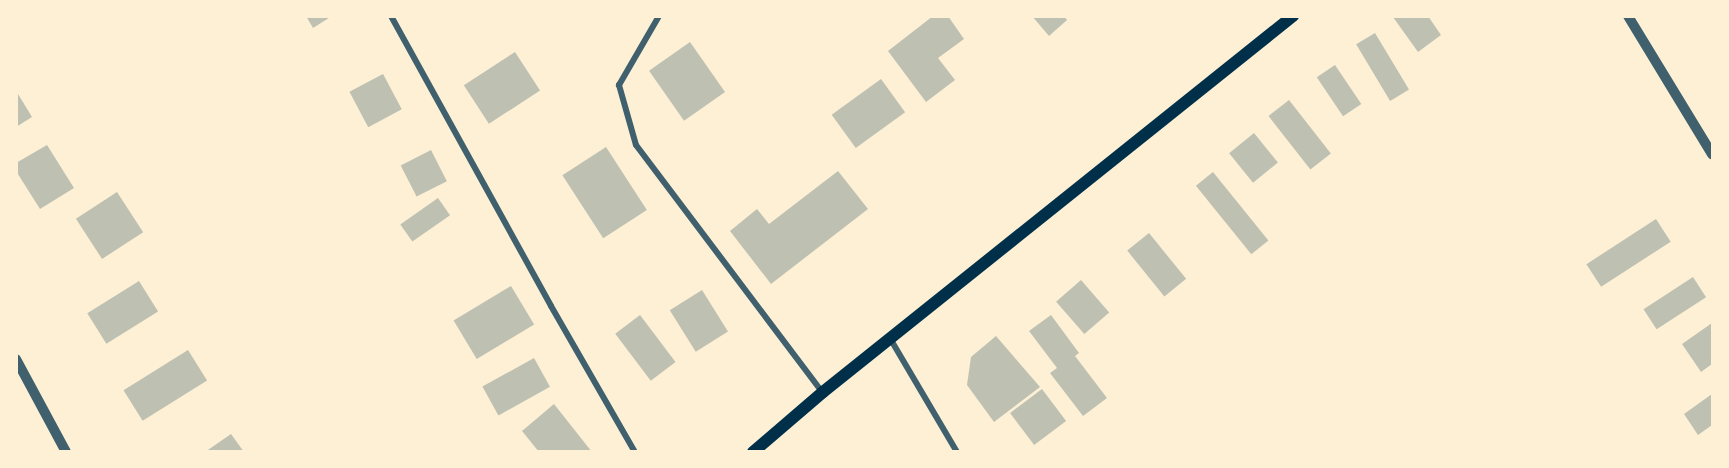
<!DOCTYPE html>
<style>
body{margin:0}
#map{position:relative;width:1729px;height:468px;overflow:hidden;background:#fdf0d5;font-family:Merriweather,serif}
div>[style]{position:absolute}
.building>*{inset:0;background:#bec0b2;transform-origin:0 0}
.minor>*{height:6px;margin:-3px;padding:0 3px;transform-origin:3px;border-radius:3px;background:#3f606c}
.tertiary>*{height:10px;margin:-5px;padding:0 5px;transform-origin:5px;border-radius:5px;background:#3f606c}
.secondary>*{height:12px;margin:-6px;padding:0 6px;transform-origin:6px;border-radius:6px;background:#003049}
span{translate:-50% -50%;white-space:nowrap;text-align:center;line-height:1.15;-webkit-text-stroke:6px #fdf0d5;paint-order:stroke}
.frame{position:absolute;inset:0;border:18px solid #fdf0d5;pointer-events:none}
</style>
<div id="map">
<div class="building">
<div style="clip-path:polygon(306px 16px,332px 16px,313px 28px)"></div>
<div style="clip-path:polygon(933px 16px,948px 16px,964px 39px,938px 58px,955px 80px,926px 102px,888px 51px)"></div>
<div style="clip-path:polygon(1032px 16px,1064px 16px,1067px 20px,1049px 36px)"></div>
<div style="clip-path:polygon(1428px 16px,1441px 35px,1418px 52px,1393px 17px)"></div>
<div style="left:1375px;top:33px;width:66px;height:22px;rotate:59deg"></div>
<div style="left:690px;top:42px;width:61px;height:50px;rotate:55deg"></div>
<div style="left:515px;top:52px;width:46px;height:61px;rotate:57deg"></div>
<div style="left:1335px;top:65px;width:47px;height:22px;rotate:56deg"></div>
<div style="left:383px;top:74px;width:40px;height:38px;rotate:62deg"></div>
<div style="left:881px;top:79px;width:41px;height:61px;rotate:54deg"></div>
<div style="clip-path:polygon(18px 94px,32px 117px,16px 127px,16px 96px)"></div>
<div style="left:1289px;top:100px;width:68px;height:26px;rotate:52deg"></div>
<div style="left:1254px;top:133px;width:38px;height:32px;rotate:51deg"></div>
<div style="clip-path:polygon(47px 145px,74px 188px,40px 209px,16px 171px,16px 163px)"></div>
<div style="left:606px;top:147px;width:75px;height:52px;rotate:57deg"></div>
<div style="left:431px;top:150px;width:35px;height:34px;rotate:63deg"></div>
<div style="clip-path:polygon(838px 171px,868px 209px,771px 284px,730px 231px,757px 209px,769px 224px)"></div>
<div style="left:1213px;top:172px;width:88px;height:22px;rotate:51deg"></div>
<div style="left:117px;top:192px;width:48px;height:49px;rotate:57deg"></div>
<div style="left:438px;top:198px;width:21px;height:46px;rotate:55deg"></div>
<div style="left:1656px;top:219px;width:27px;height:83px;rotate:57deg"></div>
<div style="left:1149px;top:233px;width:59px;height:28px;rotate:51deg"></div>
<div style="left:1693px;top:277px;width:24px;height:59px;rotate:57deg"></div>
<div style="left:1081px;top:280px;width:43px;height:33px;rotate:49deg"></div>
<div style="left:139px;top:281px;width:36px;height:61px;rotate:58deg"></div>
<div style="left:511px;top:286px;width:45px;height:67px;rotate:59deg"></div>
<div style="left:702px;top:290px;width:49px;height:38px;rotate:58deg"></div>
<div style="left:640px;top:315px;width:59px;height:31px;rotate:53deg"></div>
<div style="clip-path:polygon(1051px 315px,1079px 353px,1075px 356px,1107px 398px,1083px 416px,1050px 373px,1057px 368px,1029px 331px)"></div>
<div style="clip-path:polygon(1712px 323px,1712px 364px,1701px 372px,1682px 344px)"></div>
<div style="clip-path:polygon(996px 336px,1040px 387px,994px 422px,967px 385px,971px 357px)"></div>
<div style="left:188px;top:350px;width:36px;height:76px;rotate:58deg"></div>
<div style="left:534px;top:358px;width:33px;height:59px;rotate:61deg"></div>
<div style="left:1042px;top:389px;width:40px;height:40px;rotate:53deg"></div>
<div style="clip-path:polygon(1712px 394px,1712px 425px,1698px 435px,1684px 414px)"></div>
<div style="clip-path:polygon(554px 404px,592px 452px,539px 452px,522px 431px)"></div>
<div style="clip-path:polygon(231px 434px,244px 452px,205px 452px)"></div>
</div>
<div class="minor">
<div style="left:391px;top:16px;width:331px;rotate:61.1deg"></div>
<div style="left:551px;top:306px;width:168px;rotate:60.1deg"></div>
<div style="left:659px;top:16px;width:80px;rotate:120.1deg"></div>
<div style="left:619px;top:85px;width:62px;rotate:74.2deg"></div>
<div style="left:636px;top:145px;width:309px;rotate:53deg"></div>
<div style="left:891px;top:340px;width:130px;rotate:59.5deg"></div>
</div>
<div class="tertiary">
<div style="left:1628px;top:16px;width:162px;rotate:58.7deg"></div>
<div style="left:16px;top:359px;width:106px;rotate:61.7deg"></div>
</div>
<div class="secondary">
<div style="left:753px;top:452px;width:92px;rotate:-40.6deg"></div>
<div style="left:823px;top:392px;width:602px;rotate:-38.66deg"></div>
</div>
<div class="frame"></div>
</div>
